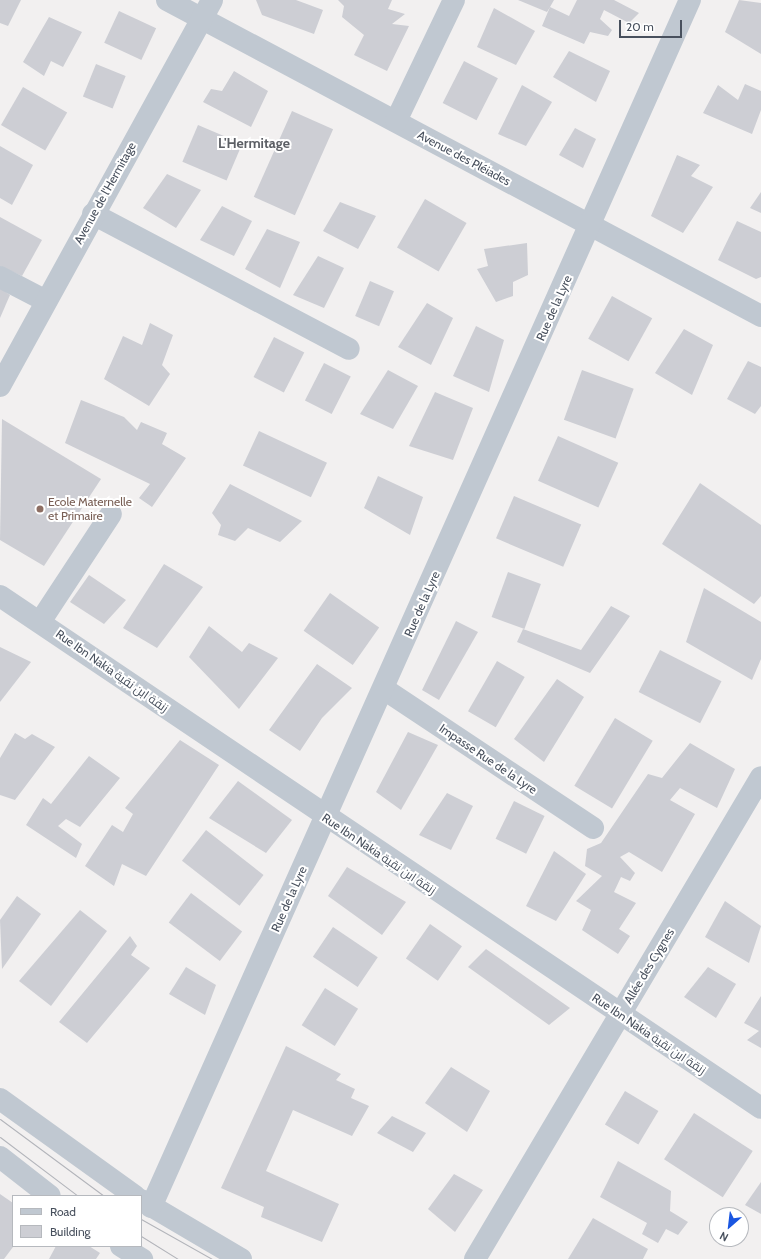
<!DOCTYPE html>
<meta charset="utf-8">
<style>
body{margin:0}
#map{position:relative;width:761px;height:1259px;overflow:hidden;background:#f2f0f0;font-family:Cabin,Cairo,sans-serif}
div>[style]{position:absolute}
.building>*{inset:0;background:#cdced4;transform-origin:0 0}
.minor>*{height:22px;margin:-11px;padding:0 11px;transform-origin:11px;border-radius:11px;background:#c0c8d1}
.tram>*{height:1px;margin:-0.5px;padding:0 0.5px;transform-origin:0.5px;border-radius:0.5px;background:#b2b4ba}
.dots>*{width:11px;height:11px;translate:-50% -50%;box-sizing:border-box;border:2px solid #fff;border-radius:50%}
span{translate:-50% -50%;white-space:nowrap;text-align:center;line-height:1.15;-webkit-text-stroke:4px #fff;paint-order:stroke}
.street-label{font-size:12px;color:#48505d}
.education-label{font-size:12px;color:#785e54}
.left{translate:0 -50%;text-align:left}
.quarter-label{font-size:14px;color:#5c5f65;font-weight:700}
.legend{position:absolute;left:12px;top:1195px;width:130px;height:52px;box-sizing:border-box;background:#fff;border:1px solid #b6b9be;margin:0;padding:5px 7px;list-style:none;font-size:12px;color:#48505d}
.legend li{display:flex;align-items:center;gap:8px;height:20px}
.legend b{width:20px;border:1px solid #b6b9be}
.north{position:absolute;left:709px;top:1207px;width:40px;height:40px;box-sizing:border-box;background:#fff;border:1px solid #b6b9be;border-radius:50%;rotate:208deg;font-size:11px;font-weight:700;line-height:16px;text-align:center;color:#48505d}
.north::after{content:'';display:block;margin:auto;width:14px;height:18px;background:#1a56e1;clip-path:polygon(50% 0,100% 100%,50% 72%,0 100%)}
.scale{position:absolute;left:619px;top:20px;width:63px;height:18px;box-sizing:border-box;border:2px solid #48505d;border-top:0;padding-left:5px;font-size:12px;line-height:14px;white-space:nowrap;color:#48505d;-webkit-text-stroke:3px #fff;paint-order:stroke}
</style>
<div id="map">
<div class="building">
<div style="clip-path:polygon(0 0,21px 0,8px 26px,0 23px)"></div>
<div style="clip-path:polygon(256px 0,296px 0,323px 10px,314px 34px,262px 15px)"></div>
<div style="clip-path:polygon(338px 0,392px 0,388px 9px,405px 14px,392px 24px,409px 26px,387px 71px,354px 55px,364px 35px,342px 17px,344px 6px)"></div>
<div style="clip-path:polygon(518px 0,554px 0,550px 7px,569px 16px,577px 0,614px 0,639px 13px,629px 23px,604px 10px,600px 19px,612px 30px,608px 36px,590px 32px,584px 44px,542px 26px,550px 7px,547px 12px)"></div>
<div style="clip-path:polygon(739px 0,761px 3px,761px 54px,725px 32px)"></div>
<div style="clip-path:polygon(494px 8px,535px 31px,516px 65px,477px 47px)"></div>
<div style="left:119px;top:11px;width:41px;height:35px;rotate:25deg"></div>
<div style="clip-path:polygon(49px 17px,82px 32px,63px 67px,51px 61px,44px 76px,23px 62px)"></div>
<div style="clip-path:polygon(569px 51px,610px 71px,596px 102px,553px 77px)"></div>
<div style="left:464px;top:61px;width:38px;height:47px;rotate:27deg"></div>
<div style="left:96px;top:64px;width:32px;height:35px;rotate:22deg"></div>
<div style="clip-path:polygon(234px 71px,268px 91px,251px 127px,203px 102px,211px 89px,222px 91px)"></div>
<div style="clip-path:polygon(745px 84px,761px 91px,761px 110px,752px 134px,703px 113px,718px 85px,738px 100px)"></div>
<div style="clip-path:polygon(522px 85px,552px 102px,526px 146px,498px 134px)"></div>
<div style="left:23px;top:87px;width:51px;height:44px;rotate:30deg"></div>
<div style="left:292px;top:111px;width:45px;height:94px;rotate:24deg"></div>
<div style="left:198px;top:125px;width:48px;height:40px;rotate:23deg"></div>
<div style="clip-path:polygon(575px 128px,596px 139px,583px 168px,559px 155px)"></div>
<div style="clip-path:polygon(0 146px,33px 165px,12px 205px,0 198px)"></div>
<div style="clip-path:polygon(677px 155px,700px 165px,691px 176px,713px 187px,683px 233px,651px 216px)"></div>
<div style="clip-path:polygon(167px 174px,201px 190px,176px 228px,143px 208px)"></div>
<div style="clip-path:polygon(761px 192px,761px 213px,750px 208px)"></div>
<div style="left:425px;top:199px;width:48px;height:56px;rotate:30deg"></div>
<div style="clip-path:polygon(340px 202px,376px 216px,358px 249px,323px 231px)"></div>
<div style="clip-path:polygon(222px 206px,252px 221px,234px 256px,200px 240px)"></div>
<div style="clip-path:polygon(0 217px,42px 240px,22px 276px,0 266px)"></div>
<div style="clip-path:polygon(737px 221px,761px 232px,761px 277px,756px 279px,718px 260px)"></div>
<div style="clip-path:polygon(267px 229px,300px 242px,280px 288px,245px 269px)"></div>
<div style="clip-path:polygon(527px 243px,528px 275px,513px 282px,513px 296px,496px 302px,477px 269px,488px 266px,484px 249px)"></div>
<div style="clip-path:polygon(318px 256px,344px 268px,324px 308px,293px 295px)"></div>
<div style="left:370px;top:281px;width:26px;height:38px;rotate:23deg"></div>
<div style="clip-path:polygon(0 288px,10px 295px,0 318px)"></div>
<div style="left:612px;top:296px;width:46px;height:49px;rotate:29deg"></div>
<div style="clip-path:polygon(427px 303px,453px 318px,431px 365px,398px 347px)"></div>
<div style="clip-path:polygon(150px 323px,173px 335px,162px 365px,170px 374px,149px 406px,104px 379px,123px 336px,142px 345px)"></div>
<div style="clip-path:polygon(476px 326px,504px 340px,489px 392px,453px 376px)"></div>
<div style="clip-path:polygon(684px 329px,713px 345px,692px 395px,655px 373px)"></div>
<div style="left:274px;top:337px;width:34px;height:45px;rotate:27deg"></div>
<div style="clip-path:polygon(748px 361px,761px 367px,761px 406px,755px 414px,727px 399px)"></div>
<div style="left:324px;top:363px;width:30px;height:42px;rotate:27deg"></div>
<div style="clip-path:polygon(388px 370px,418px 386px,393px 429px,360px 414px)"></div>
<div style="left:582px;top:370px;width:55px;height:53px;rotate:20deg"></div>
<div style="clip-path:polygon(435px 392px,473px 408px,453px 460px,409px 446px)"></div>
<div style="clip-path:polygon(81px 400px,124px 417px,137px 430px,141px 422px,167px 433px,162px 444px,186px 458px,152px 507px,139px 498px,150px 484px,65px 443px)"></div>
<div style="clip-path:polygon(2px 419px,101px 479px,44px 566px,0 540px)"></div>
<div style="left:259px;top:431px;width:75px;height:38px;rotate:25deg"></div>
<div style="left:558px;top:436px;width:66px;height:49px;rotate:24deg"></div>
<div style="clip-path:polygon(378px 476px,423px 497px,410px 535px,364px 508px)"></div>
<div style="clip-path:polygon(700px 483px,761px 525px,761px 596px,754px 604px,662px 544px)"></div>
<div style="clip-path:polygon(230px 484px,302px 521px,280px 542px,248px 528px,235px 541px,218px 535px,221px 525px,212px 513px)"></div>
<div style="left:514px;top:496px;width:73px;height:46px;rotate:23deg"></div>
<div style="clip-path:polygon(164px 564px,203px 587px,157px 648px,123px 628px)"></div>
<div style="left:508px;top:572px;width:35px;height:48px;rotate:20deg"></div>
<div style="clip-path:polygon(89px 575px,126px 600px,104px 624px,70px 602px)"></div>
<div style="clip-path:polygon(704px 588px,761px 622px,761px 659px,752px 680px,686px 642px)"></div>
<div style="left:330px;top:593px;width:60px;height:46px;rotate:35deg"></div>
<div style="clip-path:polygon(611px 606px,630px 616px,590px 673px,517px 642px,523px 629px,581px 650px)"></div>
<div style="clip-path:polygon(456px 621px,478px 632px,439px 700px,422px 690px)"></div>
<div style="clip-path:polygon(209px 626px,242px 652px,249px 643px,278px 658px,239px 709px,189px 657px)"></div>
<div style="clip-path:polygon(0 647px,31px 662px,0 702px)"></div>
<div style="left:660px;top:650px;width:69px;height:47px;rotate:27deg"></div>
<div style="left:497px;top:661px;width:32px;height:58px;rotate:30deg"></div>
<div style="clip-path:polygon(317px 664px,352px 688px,322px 718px,300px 751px,269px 730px)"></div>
<div style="clip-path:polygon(557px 679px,584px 697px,544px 762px,514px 739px)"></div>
<div style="left:615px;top:718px;width:44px;height:79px;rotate:31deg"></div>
<div style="clip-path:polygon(408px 732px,438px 745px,401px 810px,376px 792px)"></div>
<div style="clip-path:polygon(15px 733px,25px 739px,32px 734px,55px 747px,15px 800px,0 795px,0 758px)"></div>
<div style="clip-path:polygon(180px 740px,219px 765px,146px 876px,122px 864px,114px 886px,85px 866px,112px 825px,123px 832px,133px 814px,125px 808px)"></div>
<div style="clip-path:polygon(690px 743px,735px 769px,717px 808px,680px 788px,670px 800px,695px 814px,662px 872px,629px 852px,620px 857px,635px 873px,630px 881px,621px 877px,614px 892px,636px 903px,619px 929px,630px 936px,618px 954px,582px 930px,591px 910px,576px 901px,602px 876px,585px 866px,587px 849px,601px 843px,648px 774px,662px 778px)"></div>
<div style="clip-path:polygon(89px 756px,120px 778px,80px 827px,66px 819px,58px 826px,82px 844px,76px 858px,26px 825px,43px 798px,51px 804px)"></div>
<div style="clip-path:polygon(238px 781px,292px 820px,266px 853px,209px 818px)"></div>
<div style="clip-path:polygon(447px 793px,473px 806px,451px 850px,419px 835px)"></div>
<div style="left:514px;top:801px;width:34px;height:42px;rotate:26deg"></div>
<div style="left:206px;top:830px;width:73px;height:39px;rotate:38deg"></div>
<div style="clip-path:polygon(554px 851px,586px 874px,556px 921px,526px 906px)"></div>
<div style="clip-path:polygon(347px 867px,406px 902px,382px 935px,328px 896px)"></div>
<div style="left:191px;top:893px;width:64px;height:37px;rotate:37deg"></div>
<div style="clip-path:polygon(17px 896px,41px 914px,2px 969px,0 920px)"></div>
<div style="clip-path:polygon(725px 901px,761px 926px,749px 963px,705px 937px)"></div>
<div style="clip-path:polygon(80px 910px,107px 931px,51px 1006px,19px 981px)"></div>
<div style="left:430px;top:924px;width:39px;height:42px;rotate:35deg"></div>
<div style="left:333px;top:927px;width:54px;height:36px;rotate:34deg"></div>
<div style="clip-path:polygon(130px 936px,137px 946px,131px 955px,150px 968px,87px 1043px,59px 1022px)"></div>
<div style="clip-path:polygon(486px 949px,570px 1008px,549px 1025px,468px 967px)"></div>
<div style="clip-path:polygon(186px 967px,216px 985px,205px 1015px,169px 994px)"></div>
<div style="clip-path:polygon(708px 967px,736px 984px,716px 1018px,684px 997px)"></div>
<div style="left:325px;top:988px;width:39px;height:44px;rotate:32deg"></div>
<div style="clip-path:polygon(761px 996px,761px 1048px,747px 1040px,759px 1031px,744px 1023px)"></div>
<div style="clip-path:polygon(286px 1046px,341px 1074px,336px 1080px,355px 1089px,351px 1098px,369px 1106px,352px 1136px,293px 1110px,266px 1171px,339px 1204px,322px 1242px,261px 1217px,264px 1207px,221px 1188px)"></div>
<div style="clip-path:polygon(451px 1067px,490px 1091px,467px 1132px,425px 1103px)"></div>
<div style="left:625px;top:1091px;width:39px;height:39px;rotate:31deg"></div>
<div style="left:694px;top:1113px;width:70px;height:55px;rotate:33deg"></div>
<div style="clip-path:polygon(392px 1116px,426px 1133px,413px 1152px,377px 1133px)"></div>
<div style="clip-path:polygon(618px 1161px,671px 1191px,670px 1211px,688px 1222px,678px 1235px,666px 1229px,658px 1243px,642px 1234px,647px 1223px,600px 1197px)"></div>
<div style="clip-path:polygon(454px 1174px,483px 1190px,455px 1232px,428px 1209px)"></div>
<div style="clip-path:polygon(761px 1182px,761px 1214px,745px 1205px)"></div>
<div style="clip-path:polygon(0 1194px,13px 1203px,13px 1247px,4px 1259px,0 1259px)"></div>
<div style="clip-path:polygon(593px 1218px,648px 1249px,643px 1259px,568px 1259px)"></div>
<div style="clip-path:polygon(56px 1246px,89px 1246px,100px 1253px,96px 1259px,49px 1259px)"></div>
</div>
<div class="minor">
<div style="left:167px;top:0;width:673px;rotate:28.01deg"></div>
<div style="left:396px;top:121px;width:134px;rotate:-64.4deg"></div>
<div style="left:93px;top:214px;width:289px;rotate:27.8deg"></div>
<div style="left:0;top:277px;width:52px;rotate:27.6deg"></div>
<div style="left:0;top:386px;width:440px;rotate:-61.2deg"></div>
<div style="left:0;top:596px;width:917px;rotate:33.93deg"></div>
<div style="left:40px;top:622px;width:129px;rotate:-56.7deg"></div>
<div style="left:384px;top:689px;width:251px;rotate:33.6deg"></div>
<div style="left:0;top:1099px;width:166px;rotate:35.7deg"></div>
<div style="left:0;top:1157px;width:63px;rotate:38deg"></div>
<div style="left:141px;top:1200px;width:116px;rotate:30.5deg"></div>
<div style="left:151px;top:1207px;width:1322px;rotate:-65.94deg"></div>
<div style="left:121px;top:1246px;width:25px;rotate:32deg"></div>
<div style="left:475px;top:1259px;width:560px;rotate:-59.32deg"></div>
</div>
<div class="tram">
<div style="left:0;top:1119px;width:129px;rotate:36.5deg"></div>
<div style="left:0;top:1137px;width:98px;rotate:37.1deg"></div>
<div style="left:141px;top:1219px;width:81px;rotate:29.4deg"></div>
<div style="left:141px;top:1236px;width:44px;rotate:31.9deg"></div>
</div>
<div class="dots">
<div style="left:40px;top:509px;background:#8d6e63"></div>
</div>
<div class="street-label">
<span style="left:464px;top:158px;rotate:28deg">Avenue des Pléiades</span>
<span style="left:105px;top:193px;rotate:-61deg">Avenue de l'Hermitage</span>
<span style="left:554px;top:308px;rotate:-66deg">Rue de la Lyre</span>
<span style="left:422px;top:604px;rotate:-66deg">Rue de la Lyre</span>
<span style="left:112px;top:671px;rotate:35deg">Rue Ibn Nakia زنقة ابن نقية</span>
<span style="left:488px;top:759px;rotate:34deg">Impasse Rue de la Lyre</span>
<span style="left:379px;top:854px;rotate:34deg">Rue Ibn Nakia زنقة ابن نقية</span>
<span style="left:289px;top:899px;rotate:-66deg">Rue de la Lyre</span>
<span style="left:649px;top:966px;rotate:-59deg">Allée des Cygnes</span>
<span style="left:649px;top:1034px;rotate:34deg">Rue Ibn Nakia زنقة ابن نقية</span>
</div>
<div class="education-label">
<span class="left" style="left:48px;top:509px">Ecole Maternelle<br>et Primaire</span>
</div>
<div class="quarter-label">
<span style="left:254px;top:143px">L'Hermitage</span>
</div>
<ul class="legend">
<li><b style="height:5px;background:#c0c8d1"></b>Road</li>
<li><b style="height:11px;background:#cdced4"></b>Building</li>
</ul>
<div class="north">N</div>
<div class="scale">20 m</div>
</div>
